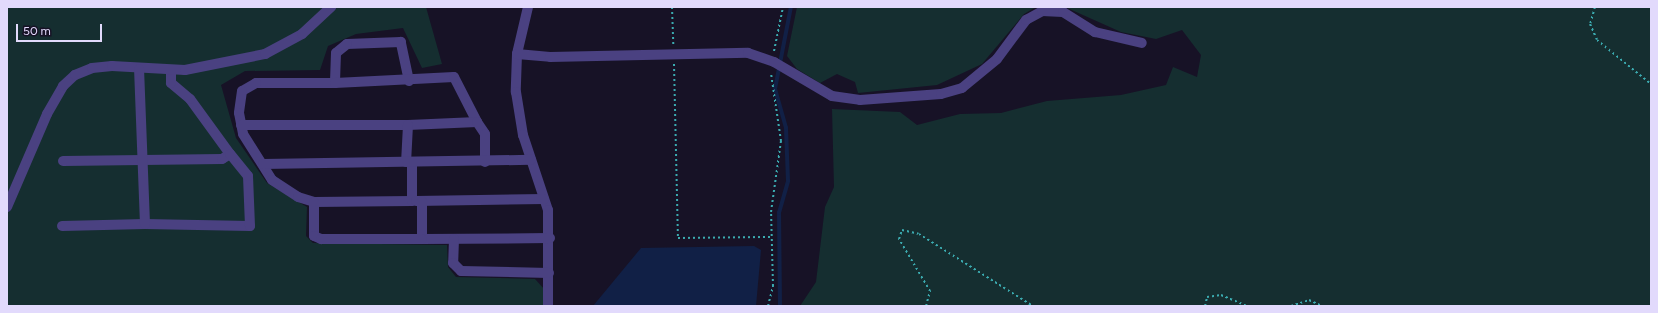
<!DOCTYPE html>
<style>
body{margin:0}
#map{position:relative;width:1658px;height:313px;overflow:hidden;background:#171226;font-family:Figtree,sans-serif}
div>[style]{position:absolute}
.green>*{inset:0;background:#152e30}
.water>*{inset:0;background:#112046}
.stream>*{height:3.5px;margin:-1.75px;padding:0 1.75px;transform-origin:1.75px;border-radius:1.75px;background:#112046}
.path>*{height:2px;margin-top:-1px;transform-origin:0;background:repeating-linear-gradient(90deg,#3babb0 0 2px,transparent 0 5px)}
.street>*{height:10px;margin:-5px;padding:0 5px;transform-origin:5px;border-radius:5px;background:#4a4181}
span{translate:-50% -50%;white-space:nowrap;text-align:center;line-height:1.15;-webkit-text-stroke:3px #171226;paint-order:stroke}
.frame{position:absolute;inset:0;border:8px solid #e2dafc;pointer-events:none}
.scale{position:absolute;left:16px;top:24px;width:86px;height:18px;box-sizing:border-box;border:2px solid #e2dafc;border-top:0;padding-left:5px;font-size:12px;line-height:14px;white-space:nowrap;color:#e2dafc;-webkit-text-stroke:3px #171226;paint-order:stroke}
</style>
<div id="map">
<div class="green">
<div style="clip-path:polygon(7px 7px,426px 7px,442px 64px,422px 68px,403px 28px,356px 34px,328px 46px,320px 70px,245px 71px,221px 85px,236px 138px,267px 183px,307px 207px,306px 236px,313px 243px,447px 245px,448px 267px,456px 277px,535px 279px,545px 290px,544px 306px,7px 306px)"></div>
<div style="clip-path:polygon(797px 7px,1036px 7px,1024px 14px,982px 64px,937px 85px,858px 93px,855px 82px,837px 74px,820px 83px,797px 69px,787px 56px)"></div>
<div style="clip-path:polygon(1065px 7px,1651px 7px,1651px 306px,800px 306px,816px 282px,825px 207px,834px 187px,832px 109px,900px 112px,917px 125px,960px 114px,1001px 113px,1047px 101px,1121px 95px,1166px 85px,1173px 67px,1197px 77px,1201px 55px,1182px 30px,1156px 39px,1121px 32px)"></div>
</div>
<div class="water">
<div style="clip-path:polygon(754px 246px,761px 250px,756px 306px,593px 306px,641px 248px)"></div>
</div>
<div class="stream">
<div style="left:780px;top:306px;width:93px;rotate:-90.6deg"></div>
<div style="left:779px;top:213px;width:33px;rotate:-74deg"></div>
<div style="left:788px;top:181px;width:53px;rotate:-92.2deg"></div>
<div style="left:786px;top:128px;width:41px;rotate:-105.8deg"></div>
<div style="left:775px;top:89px;width:84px;rotate:-79deg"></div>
</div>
<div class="path">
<div style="left:672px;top:7px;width:37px;rotate:88deg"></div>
<div style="left:1595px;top:7px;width:18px;rotate:106deg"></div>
<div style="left:1590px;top:24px;width:17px;rotate:66deg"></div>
<div style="left:1597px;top:40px;width:70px;rotate:39.2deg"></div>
<div style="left:774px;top:51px;width:45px;rotate:-78.4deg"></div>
<div style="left:674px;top:64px;width:174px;rotate:88.7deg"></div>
<div style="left:678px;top:238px;width:94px;rotate:-0.6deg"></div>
<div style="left:768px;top:306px;width:21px;rotate:-76deg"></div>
<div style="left:773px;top:286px;width:74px;rotate:-91.5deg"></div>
<div style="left:771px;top:212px;width:72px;rotate:-82deg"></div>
<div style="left:781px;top:141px;width:69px;rotate:-98.4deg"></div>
<div style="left:926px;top:306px;width:16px;rotate:-75deg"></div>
<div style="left:930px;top:291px;width:61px;rotate:-120.8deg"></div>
<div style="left:899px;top:239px;width:9px;rotate:-72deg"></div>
<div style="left:902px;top:230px;width:17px;rotate:13deg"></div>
<div style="left:919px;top:234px;width:135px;rotate:32.3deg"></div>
<div style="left:1205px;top:306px;width:9px;rotate:-77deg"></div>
<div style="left:1207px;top:297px;width:14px;rotate:-8deg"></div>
<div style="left:1221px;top:295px;width:28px;rotate:23deg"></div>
<div style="left:1291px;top:306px;width:19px;rotate:-18deg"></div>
<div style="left:1309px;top:300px;width:14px;rotate:25deg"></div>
</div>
<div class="street">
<div style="left:528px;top:7px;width:48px;rotate:103.2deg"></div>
<div style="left:517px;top:54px;width:38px;rotate:92deg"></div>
<div style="left:516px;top:92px;width:44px;rotate:80.8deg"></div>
<div style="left:523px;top:135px;width:79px;rotate:71.6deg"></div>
<div style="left:548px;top:210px;width:96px;rotate:90deg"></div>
<div style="left:517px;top:54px;width:33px;rotate:5deg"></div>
<div style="left:550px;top:57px;width:198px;rotate:-1.2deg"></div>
<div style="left:748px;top:53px;width:28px;rotate:19deg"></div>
<div style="left:774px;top:62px;width:67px;rotate:30.4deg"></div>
<div style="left:832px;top:96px;width:28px;rotate:8deg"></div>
<div style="left:860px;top:100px;width:81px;rotate:-4.2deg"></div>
<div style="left:941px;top:94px;width:22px;rotate:-16deg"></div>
<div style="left:962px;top:88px;width:45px;rotate:-39.6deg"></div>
<div style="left:997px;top:59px;width:49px;rotate:-53.4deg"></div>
<div style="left:1026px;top:20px;width:18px;rotate:-29deg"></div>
<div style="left:1042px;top:11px;width:21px;rotate:3deg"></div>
<div style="left:1063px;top:12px;width:38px;rotate:32deg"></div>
<div style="left:1095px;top:32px;width:48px;rotate:13.2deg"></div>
<div style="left:409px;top:81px;width:40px;rotate:-102deg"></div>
<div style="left:401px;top:42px;width:54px;rotate:177.9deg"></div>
<div style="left:347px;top:44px;width:14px;rotate:141deg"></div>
<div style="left:336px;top:53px;width:30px;rotate:92deg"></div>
<div style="left:335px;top:83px;width:79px;rotate:180deg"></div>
<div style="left:256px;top:83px;width:16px;rotate:150deg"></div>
<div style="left:242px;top:91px;width:22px;rotate:98deg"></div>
<div style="left:239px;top:113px;width:21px;rotate:79deg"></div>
<div style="left:243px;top:134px;width:54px;rotate:57.8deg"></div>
<div style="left:272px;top:180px;width:31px;rotate:33deg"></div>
<div style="left:298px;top:197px;width:17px;rotate:17deg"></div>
<div style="left:314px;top:202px;width:98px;rotate:-0.6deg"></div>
<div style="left:412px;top:201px;width:39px;rotate:-90deg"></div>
<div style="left:335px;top:83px;width:119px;rotate:-2.9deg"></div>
<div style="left:454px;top:77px;width:51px;rotate:62.9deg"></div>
<div style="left:477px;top:122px;width:69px;rotate:177.5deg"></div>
<div style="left:477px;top:122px;width:14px;rotate:56deg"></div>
<div style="left:485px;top:134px;width:28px;rotate:90deg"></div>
<div style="left:241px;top:125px;width:167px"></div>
<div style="left:408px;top:125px;width:37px;rotate:93deg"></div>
<div style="left:63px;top:161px;width:159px;rotate:-0.7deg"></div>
<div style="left:222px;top:159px;width:9px;rotate:-32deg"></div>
<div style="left:230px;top:154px;width:68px;rotate:-126deg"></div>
<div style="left:190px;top:99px;width:25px;rotate:-140deg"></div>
<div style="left:171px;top:83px;width:13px;rotate:-90deg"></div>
<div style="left:263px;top:164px;width:268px;rotate:-0.9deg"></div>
<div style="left:416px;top:201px;width:128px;rotate:-0.9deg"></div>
<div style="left:422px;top:201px;width:38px;rotate:90deg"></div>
<div style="left:422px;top:239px;width:128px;rotate:-0.4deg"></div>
<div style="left:314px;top:202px;width:34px;rotate:90deg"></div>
<div style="left:314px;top:236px;width:8px;rotate:23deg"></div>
<div style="left:321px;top:239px;width:101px"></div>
<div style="left:7px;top:207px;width:101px;rotate:-66.7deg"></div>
<div style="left:47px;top:114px;width:32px;rotate:-60deg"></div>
<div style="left:63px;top:86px;width:16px;rotate:-43deg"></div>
<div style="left:75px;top:75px;width:18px;rotate:-22deg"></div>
<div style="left:92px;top:68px;width:20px;rotate:-6deg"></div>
<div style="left:112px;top:66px;width:73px;rotate:3.1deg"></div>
<div style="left:185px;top:70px;width:82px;rotate:-11.3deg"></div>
<div style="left:265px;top:54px;width:42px;rotate:-28.4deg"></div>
<div style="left:302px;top:34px;width:40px;rotate:-43deg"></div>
<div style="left:145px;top:224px;width:105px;rotate:1.1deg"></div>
<div style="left:250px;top:226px;width:50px;rotate:-92.3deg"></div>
<div style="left:248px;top:176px;width:28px;rotate:-129deg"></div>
<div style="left:62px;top:226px;width:83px;rotate:-1.4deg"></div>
<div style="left:145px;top:224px;width:155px;rotate:-92.2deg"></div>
<div style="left:454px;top:239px;width:24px;rotate:92deg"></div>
<div style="left:453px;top:263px;width:11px;rotate:45deg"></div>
<div style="left:461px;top:271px;width:88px;rotate:1.3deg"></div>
</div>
<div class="frame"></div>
<div class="scale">50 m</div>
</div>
